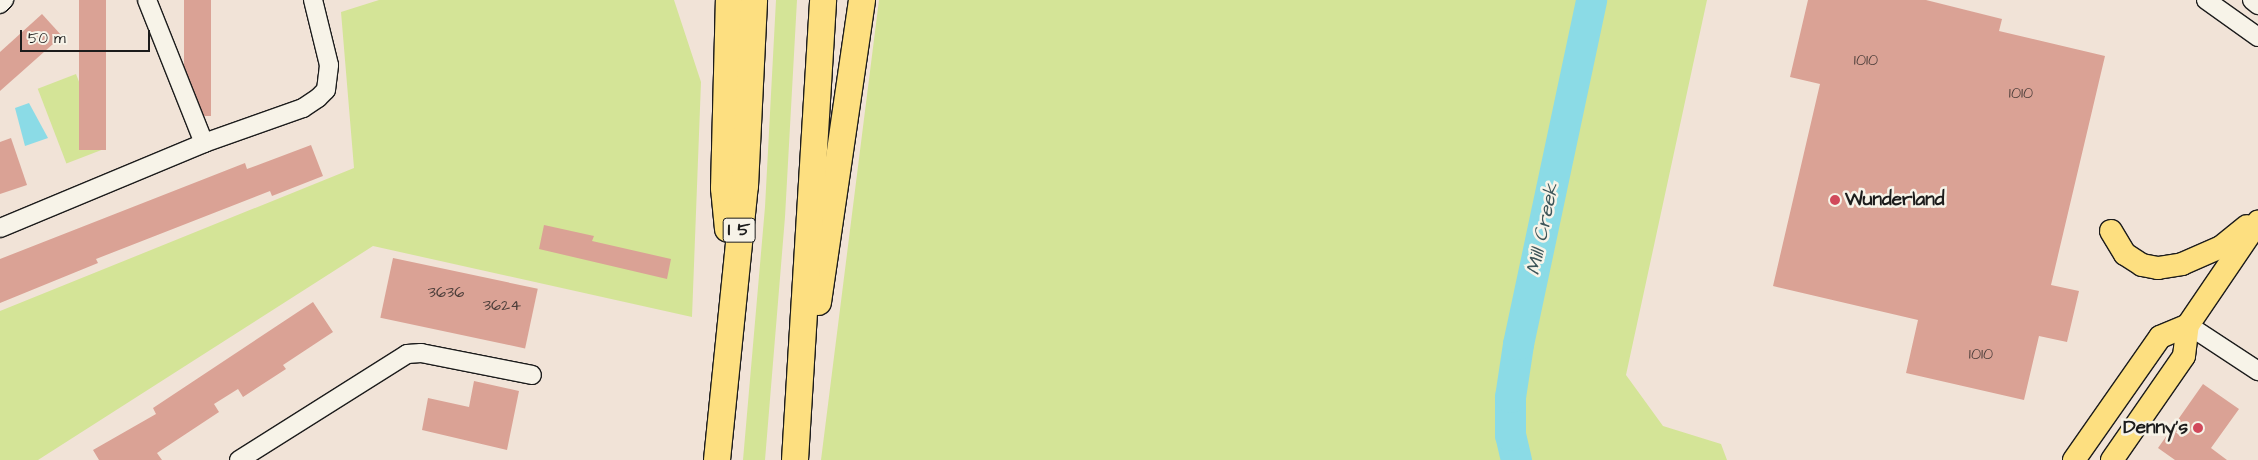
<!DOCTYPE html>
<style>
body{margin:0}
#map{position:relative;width:2258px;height:460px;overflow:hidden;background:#f1e3d7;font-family:"Architects Daughter",sans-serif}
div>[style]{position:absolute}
.green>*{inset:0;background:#d4e497;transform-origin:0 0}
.water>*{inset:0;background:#8bdbe6}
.river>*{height:31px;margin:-15.5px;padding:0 15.5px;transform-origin:15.5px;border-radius:15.5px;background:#8bdbe6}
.building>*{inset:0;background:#daa295;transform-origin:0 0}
.roads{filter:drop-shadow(1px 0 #1c1c1c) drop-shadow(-1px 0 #1c1c1c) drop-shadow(0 1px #1c1c1c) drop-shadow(0 -1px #1c1c1c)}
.minor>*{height:18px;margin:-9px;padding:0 9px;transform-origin:9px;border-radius:9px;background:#f7f3e8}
.major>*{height:22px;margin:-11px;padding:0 11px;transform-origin:11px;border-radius:11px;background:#fddf80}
.highway>*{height:26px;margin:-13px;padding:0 13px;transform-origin:13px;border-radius:13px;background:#fddf80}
.dots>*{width:14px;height:14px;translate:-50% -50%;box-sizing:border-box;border:2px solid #f7f3e8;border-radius:50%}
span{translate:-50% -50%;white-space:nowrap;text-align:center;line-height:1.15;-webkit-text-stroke:5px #f7f3e8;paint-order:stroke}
.number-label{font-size:16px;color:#4c3e3a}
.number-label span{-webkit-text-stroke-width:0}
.shield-label span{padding:1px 4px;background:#f7f3e8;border:1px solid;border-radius:4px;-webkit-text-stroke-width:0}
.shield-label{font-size:18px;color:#1c1c1c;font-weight:700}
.poi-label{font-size:19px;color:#1c1c1c;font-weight:700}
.left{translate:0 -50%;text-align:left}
.right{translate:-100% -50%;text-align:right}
.water-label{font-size:20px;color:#3d5559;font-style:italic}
.scale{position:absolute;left:20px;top:30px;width:130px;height:22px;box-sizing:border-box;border:2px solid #1c1c1c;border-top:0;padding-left:6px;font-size:15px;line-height:18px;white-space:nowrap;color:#1c1c1c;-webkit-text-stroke:4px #f7f3e8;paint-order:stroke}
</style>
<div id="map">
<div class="green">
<div style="clip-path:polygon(379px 0,674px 0,701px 82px,692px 317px,373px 246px,38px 460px,0 460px,0 311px,354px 168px,341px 12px)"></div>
<div style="clip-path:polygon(776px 0,797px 0,785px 217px,765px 460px,743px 460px,765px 207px)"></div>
<div style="clip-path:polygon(879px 0,1707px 0,1626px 375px,1663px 426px,1721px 444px,1727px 460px,821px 460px)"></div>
<div style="left:76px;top:74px;width:80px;height:41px;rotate:69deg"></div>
</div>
<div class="water">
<div style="clip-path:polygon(29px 103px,48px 138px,25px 146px,15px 108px)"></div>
</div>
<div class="river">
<div style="left:1516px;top:460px;width:26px;rotate:-103deg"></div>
<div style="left:1510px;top:435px;width:38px;rotate:-90deg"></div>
<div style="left:1510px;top:397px;width:54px;rotate:-81.4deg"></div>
<div style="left:1518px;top:344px;width:352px;rotate:-78deg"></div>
</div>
<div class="building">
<div style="left:79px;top:0;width:27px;height:150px"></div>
<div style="left:184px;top:0;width:27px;height:116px"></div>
<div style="clip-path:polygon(1808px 0,1926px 0,2002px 19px,1999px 31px,2105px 56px,2051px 285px,2079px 291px,2067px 342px,2039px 336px,2024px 400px,1906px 373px,1918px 320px,1773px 286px,1820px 84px,1790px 77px)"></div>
<div style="clip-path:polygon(42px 14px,62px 36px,0 91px,0 52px)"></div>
<div style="clip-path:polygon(11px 138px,27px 185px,0 194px,0 142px)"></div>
<div style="clip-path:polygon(311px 145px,323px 176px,272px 196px,270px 191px,96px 259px,98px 263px,0 303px,0 259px,245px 163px,247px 169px)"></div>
<div style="clip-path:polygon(544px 225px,594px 236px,592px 241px,671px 259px,667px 279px,539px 249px)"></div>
<div style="left:393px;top:258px;width:148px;height:61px;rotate:12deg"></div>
<div style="clip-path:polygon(313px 302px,333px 332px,283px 365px,286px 369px,243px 397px,238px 389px,214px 404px,219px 412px,157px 453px,162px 460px,99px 460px,93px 450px,156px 414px,153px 408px)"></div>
<div style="clip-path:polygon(474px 381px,519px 391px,507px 450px,422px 430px,428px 398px,469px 407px)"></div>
<div style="clip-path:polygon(2203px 384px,2239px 409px,2211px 448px,2227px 460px,2175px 460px,2158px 448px)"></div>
</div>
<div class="roads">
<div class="minor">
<div style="left:147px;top:0;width:154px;rotate:68.3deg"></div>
<div style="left:2206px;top:0;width:64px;rotate:35.4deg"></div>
<div style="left:2252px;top:0;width:8px;rotate:40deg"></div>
<div style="left:0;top:4px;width:6px;rotate:-45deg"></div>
<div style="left:0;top:228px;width:221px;rotate:-22.6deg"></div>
<div style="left:204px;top:143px;width:105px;rotate:-19.5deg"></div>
<div style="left:303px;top:108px;width:18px;rotate:-34deg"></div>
<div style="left:318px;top:98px;width:11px;rotate:-45deg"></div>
<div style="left:326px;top:90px;width:25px;rotate:-83deg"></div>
<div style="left:329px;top:65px;width:67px;rotate:-103.8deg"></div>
<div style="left:2188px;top:325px;width:84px;rotate:33.3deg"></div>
<div style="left:239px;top:460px;width:199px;rotate:-32.2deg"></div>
<div style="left:407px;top:354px;width:14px;rotate:-4deg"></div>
<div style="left:421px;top:353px;width:113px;rotate:11.2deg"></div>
</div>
<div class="major">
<div style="left:2111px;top:231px;width:27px;rotate:59deg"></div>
<div style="left:2125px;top:254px;width:20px;rotate:33deg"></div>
<div style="left:2142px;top:265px;width:16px;rotate:11deg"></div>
<div style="left:2158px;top:268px;width:24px;rotate:-9deg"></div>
<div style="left:2182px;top:264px;width:43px;rotate:-23.6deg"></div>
<div style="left:2221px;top:247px;width:33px;rotate:-39deg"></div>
<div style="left:2074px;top:460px;width:150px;rotate:-55deg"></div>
<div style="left:2160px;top:337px;width:30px;rotate:-23deg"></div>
<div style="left:2112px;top:460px;width:126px;rotate:-55.3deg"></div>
<div style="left:2184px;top:356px;width:31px;rotate:-83deg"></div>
<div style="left:2188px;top:325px;width:125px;rotate:-55.8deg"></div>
</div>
<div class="highway">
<div style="left:728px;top:229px;width:41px;rotate:-95.6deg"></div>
<div style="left:724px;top:188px;width:188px;rotate:-88.5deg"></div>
<div style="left:818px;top:302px;width:305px;rotate:-81.7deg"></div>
<div style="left:717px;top:460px;width:275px;rotate:-84.2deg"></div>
<div style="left:745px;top:186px;width:186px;rotate:-87.2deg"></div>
<div style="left:795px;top:460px;width:461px;rotate:-86.5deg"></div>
</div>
</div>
<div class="dots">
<div style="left:1835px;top:200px;background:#d1495b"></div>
<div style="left:2198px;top:428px;background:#d1495b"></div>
</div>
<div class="number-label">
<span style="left:1866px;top:60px">1010</span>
<span style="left:2021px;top:93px">1010</span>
<span style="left:446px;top:292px">3636</span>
<span style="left:502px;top:305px">3624</span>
<span style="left:1981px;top:354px">1010</span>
</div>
<div class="shield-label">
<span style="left:739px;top:230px">I 5</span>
</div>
<div class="poi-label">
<span class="left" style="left:1845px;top:200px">Wunderland</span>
<span class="right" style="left:2188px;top:428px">Denny's</span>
</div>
<div class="water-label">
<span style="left:1543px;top:229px;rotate:-78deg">Mill Creek</span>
</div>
<div class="scale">50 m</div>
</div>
